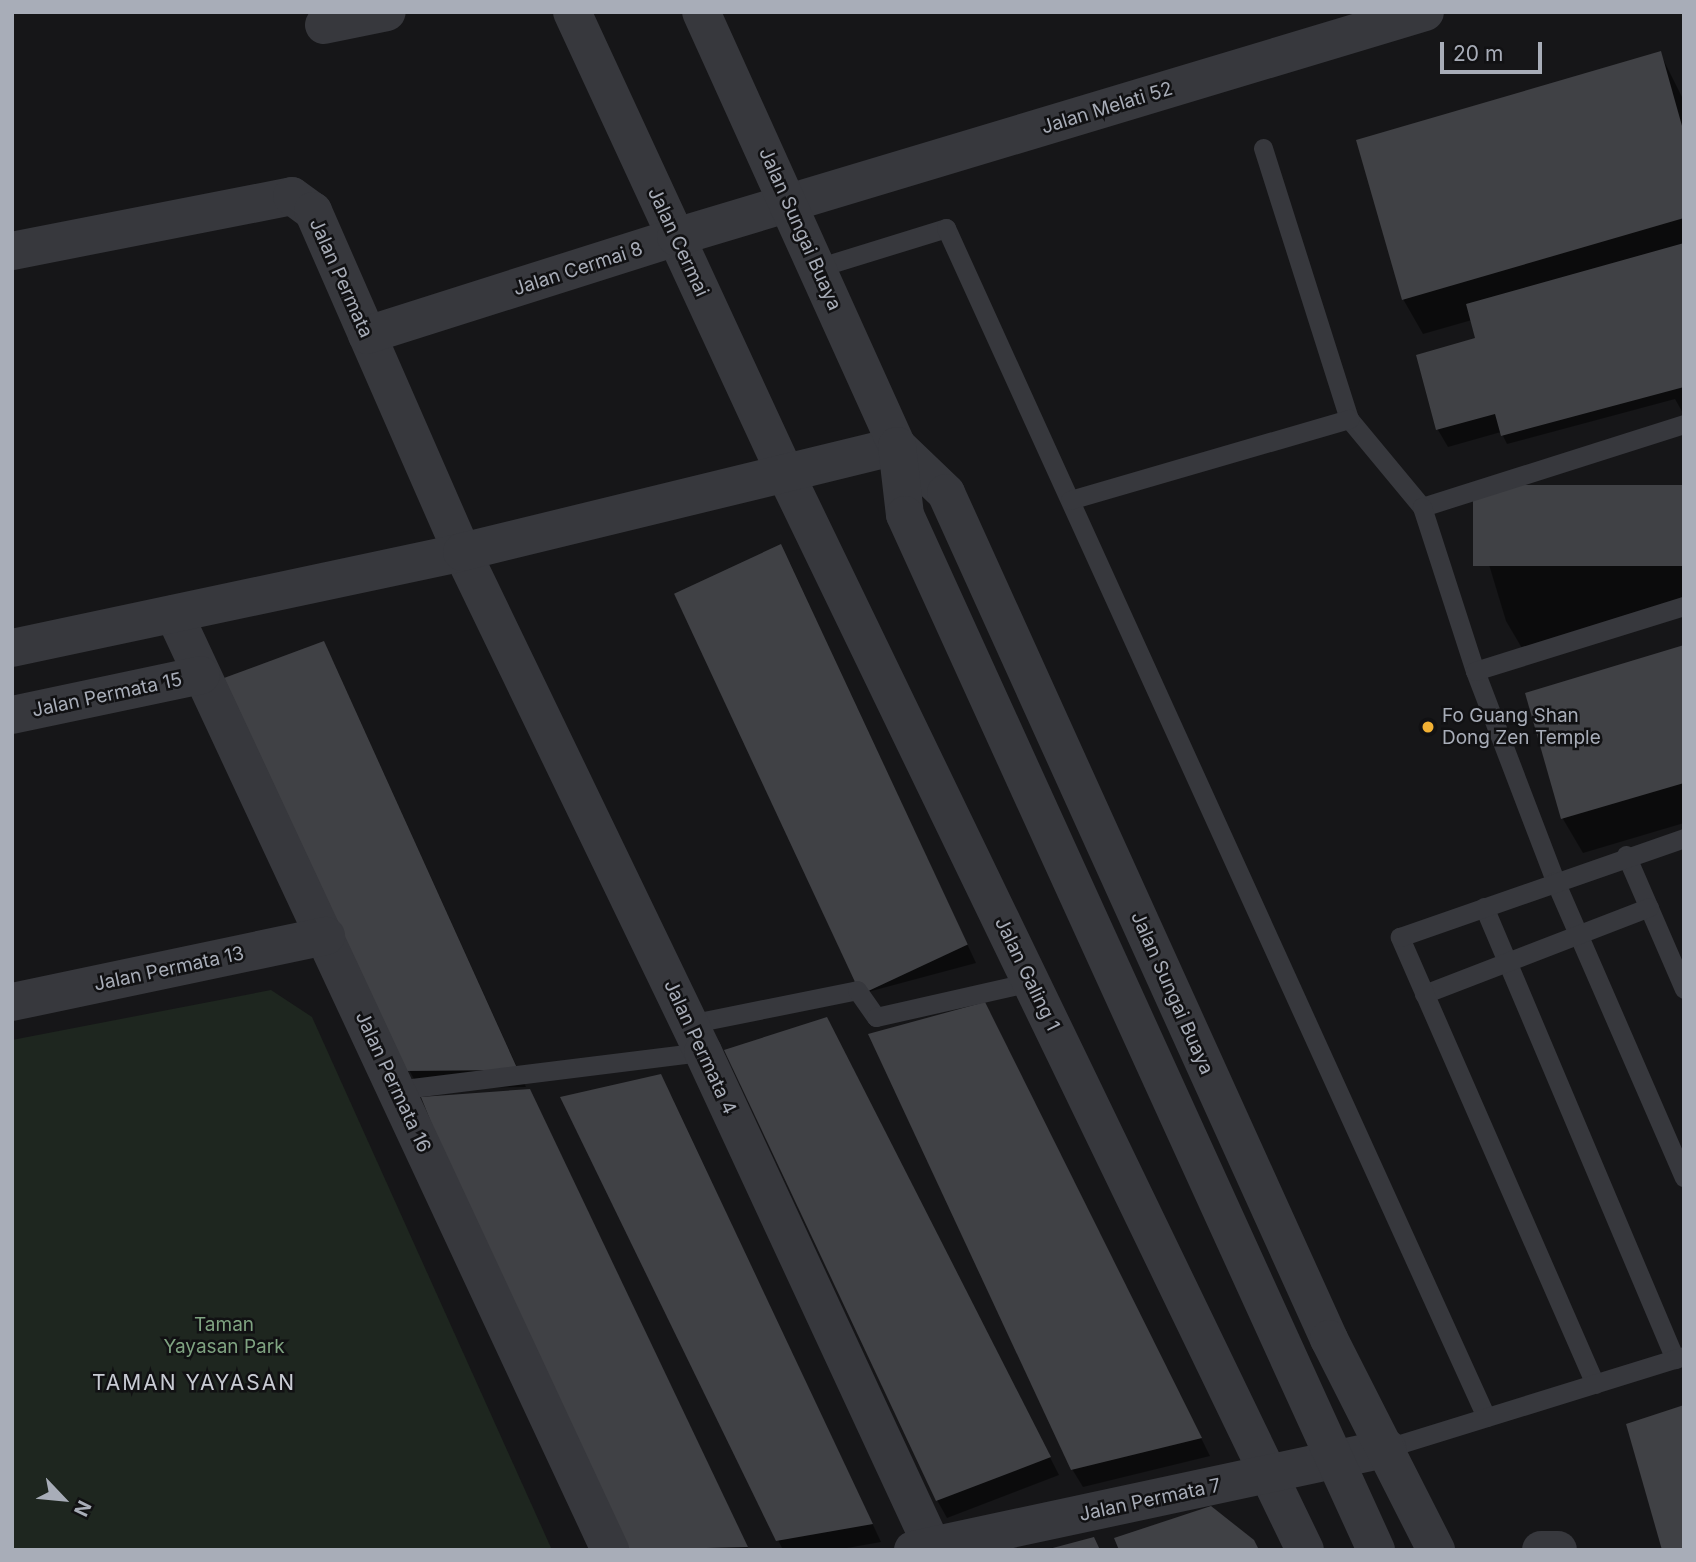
<!DOCTYPE html>
<style>
body{margin:0}
#map{position:relative;width:1696px;height:1562px;overflow:hidden;background:#161618;font-family:Inter,sans-serif}
div>[style]{position:absolute}
.green>*{inset:0;background:#1e261f}
.shadow>*{inset:0;background:#0007}
.building>*{inset:0;background:#404145;transform-origin:0 0}
.service>*{height:19px;margin:-9.5px;padding:0 9.5px;transform-origin:9.5px;border-radius:9.5px;background:#37383d}
.minor>*{height:38px;margin:-19px;padding:0 19px;transform-origin:19px;border-radius:19px;background:#37383d}
.tertiary>*{height:38px;margin:-19px;padding:0 19px;transform-origin:19px;border-radius:19px;background:#37383d}
.dots>*{width:19px;height:19px;translate:-50% -50%;box-sizing:border-box;border:4px solid #111113;border-radius:50%}
span{translate:-50% -50%;white-space:nowrap;text-align:center;line-height:1.15;-webkit-text-stroke:5px #111113;paint-order:stroke}
.street-label{font-size:19px;color:#a8adb8}
.poi-label{font-size:19px;color:#a8adb8}
.left{translate:0 -50%;text-align:left}
.park-label{font-size:19px;color:#7fa381}
.neighbourhood-label{font-size:21px;color:#c9ccd4;letter-spacing:2px}
.frame{position:absolute;inset:0;border:14px solid #a8adb8;pointer-events:none}
.north{position:absolute;left:28px;top:1464px;width:70px;height:70px;-webkit-text-stroke:5px #111113;paint-order:stroke;rotate:116deg;font-size:19px;font-weight:700;line-height:28px;text-align:center;color:#a8adb8}
.north::after{content:'';display:block;margin:auto;width:24px;height:32px;background:#a8adb8;clip-path:polygon(50% 0,100% 100%,50% 72%,0 100%)}
.scale{position:absolute;left:1440px;top:42px;width:102px;height:32px;box-sizing:border-box;border:4px solid #a8adb8;border-top:0;padding-left:9px;font-size:21px;line-height:24px;white-space:nowrap;color:#a8adb8;-webkit-text-stroke:5px #111113;paint-order:stroke}
</style>
<div id="map">
<div class="green">
<div style="clip-path:polygon(271px 990px,312px 1017px,552px 1550px,12px 1550px,12px 1040px)"></div>
</div>
<div class="shadow">
<div style="clip-path:polygon(1660px 53px,1684px 101px,1684px 415px,1675px 399px,1507px 444px,1501px 432px,1448px 447px,1438px 430px,1418px 356px,1478px 347px,1472px 320px,1423px 334px,1403px 299px)"></div>
<div style="clip-path:polygon(1684px 487px,1684px 607px,1526px 655px,1506px 621px,1484px 548px)"></div>
<div style="clip-path:polygon(790px 563px,976px 963px,864px 993px,854px 975px)"></div>
<div style="clip-path:polygon(323px 643px,333px 661px,526px 1087px,419px 1088px,409px 1070px)"></div>
<div style="clip-path:polygon(1684px 647px,1684px 823px,1583px 853px,1563px 819px,1527px 694px)"></div>
<div style="clip-path:polygon(994px 1021px,1210px 1456px,1083px 1487px,1072px 1469px)"></div>
<div style="clip-path:polygon(836px 1037px,1059px 1475px,947px 1518px,937px 1500px)"></div>
<div style="clip-path:polygon(529px 1091px,539px 1109px,749px 1550px,626px 1550px)"></div>
<div style="clip-path:polygon(670px 1093px,881px 1542px,836px 1550px,783px 1550px,778px 1540px)"></div>
</div>
<div class="building">
<div style="clip-path:polygon(1661px 51px,1684px 133px,1684px 218px,1402px 300px,1356px 140px)"></div>
<div style="clip-path:polygon(1684px 243px,1684px 387px,1501px 436px,1495px 414px,1436px 430px,1416px 355px,1475px 338px,1466px 304px)"></div>
<div style="left:1684px;top:485px;width:81px;height:211px;rotate:90deg"></div>
<div style="left:781px;top:544px;width:442px;height:118px;rotate:65deg"></div>
<div style="clip-path:polygon(324px 641px,518px 1070px,407px 1071px,224px 678px)"></div>
<div style="clip-path:polygon(1684px 645px,1684px 783px,1561px 819px,1525px 693px)"></div>
<div style="clip-path:polygon(985px 1002px,1202px 1438px,1071px 1470px,868px 1034px)"></div>
<div style="clip-path:polygon(827px 1017px,1051px 1457px,936px 1501px,724px 1050px)"></div>
<div style="clip-path:polygon(661px 1074px,873px 1524px,776px 1541px,560px 1097px)"></div>
<div style="clip-path:polygon(530px 1089px,748px 1547px,624px 1550px,511px 1323px,421px 1097px)"></div>
<div style="clip-path:polygon(1684px 1405px,1684px 1550px,1662px 1550px,1626px 1424px)"></div>
<div style="clip-path:polygon(1211px 1506px,1254px 1540px,1259px 1550px,1119px 1550px,1114px 1538px)"></div>
<div style="clip-path:polygon(1094px 1537px,1100px 1550px,1049px 1550px,1049px 1549px)"></div>
</div>
<div class="service">
<div style="left:1263px;top:148px;width:284px;rotate:72.4deg"></div>
<div style="left:1349px;top:419px;width:114px;rotate:50.3deg"></div>
<div style="left:817px;top:268px;width:135px;rotate:-17.2deg"></div>
<div style="left:946px;top:228px;width:1306px;rotate:65.57deg"></div>
<div style="left:1684px;top:424px;width:275px;rotate:162.4deg"></div>
<div style="left:1422px;top:507px;width:172px;rotate:72.1deg"></div>
<div style="left:1475px;top:671px;width:225px;rotate:69.1deg"></div>
<div style="left:1555px;top:881px;width:323px;rotate:66.5deg"></div>
<div style="left:1070px;top:500px;width:291px;rotate:-16.2deg"></div>
<div style="left:1475px;top:671px;width:219px;rotate:-17.3deg"></div>
<div style="left:1626px;top:855px;width:146px;rotate:66.6deg"></div>
<div style="left:1484px;top:907px;width:491px;rotate:67.1deg"></div>
<div style="left:1424px;top:994px;width:241px;rotate:-21.1deg"></div>
<div style="left:689px;top:1024px;width:171px;rotate:-11.4deg"></div>
<div style="left:857px;top:990px;width:33px;rotate:55deg"></div>
<div style="left:876px;top:1017px;width:159px;rotate:-12.7deg"></div>
<div style="left:396px;top:1090px;width:309px;rotate:-7.1deg"></div>
<div style="left:1595px;top:1384px;width:488px;rotate:-113.6deg"></div>
<div style="left:1400px;top:937px;width:301px;rotate:-19.2deg"></div>
<div style="left:1387px;top:1448px;width:311px;rotate:-17.2deg"></div>
</div>
<div class="minor">
<div style="left:572px;top:12px;width:508px;rotate:65.2deg"></div>
<div style="left:785px;top:473px;width:1196px;rotate:64.23deg"></div>
<div style="left:324px;top:25px;width:64px;rotate:-11.7deg"></div>
<div style="left:12px;top:251px;width:285px;rotate:-11.1deg"></div>
<div style="left:292px;top:196px;width:26px;rotate:36deg"></div>
<div style="left:313px;top:211px;width:372px;rotate:66.4deg"></div>
<div style="left:462px;top:552px;width:555px;rotate:64.27deg"></div>
<div style="left:703px;top:1052px;width:549px;rotate:65.12deg"></div>
<div style="left:367px;top:335px;width:324px;rotate:-17.6deg"></div>
<div style="left:676px;top:237px;width:782px;rotate:-16.72deg"></div>
<div style="left:174px;top:614px;width:1033px;rotate:65.02deg"></div>
<div style="left:12px;top:648px;width:460px;rotate:-12deg"></div>
<div style="left:462px;top:552px;width:448px;rotate:-13.7deg"></div>
<div style="left:897px;top:446px;width:476px;rotate:-114.3deg"></div>
<div style="left:12px;top:715px;width:193px;rotate:-11.9deg"></div>
<div style="left:12px;top:1002px;width:321px;rotate:-11.9deg"></div>
<div style="left:913px;top:1550px;width:485px;rotate:-12.1deg"></div>
<div style="left:1541px;top:1550px;width:17px"></div>
</div>
<div class="tertiary">
<div style="left:897px;top:446px;width:68px;rotate:43.8deg"></div>
<div style="left:946px;top:493px;width:929px;rotate:65.64deg"></div>
<div style="left:1329px;top:1339px;width:237px;rotate:63.1deg"></div>
<div style="left:897px;top:446px;width:69px;rotate:83.4deg"></div>
<div style="left:905px;top:515px;width:1137px;rotate:65.53deg"></div>
</div>
<div class="dots">
<div style="left:1428px;top:727px;background:#f2b134"></div>
</div>
<div class="street-label">
<span style="left:1107px;top:108px;rotate:-17deg">Jalan Melati 52</span>
<span style="left:800px;top:229px;rotate:66deg">Jalan Sungai Buaya</span>
<span style="left:678px;top:242px;rotate:65deg">Jalan Cermai</span>
<span style="left:578px;top:269px;rotate:-18deg">Jalan Cermai 8</span>
<span style="left:341px;top:278px;rotate:66deg">Jalan Permata</span>
<span style="left:107px;top:695px;rotate:-12deg">Jalan Permata 15</span>
<span style="left:169px;top:969px;rotate:-12deg">Jalan Permata 13</span>
<span style="left:1027px;top:974px;rotate:64deg">Jalan Galing 1</span>
<span style="left:1172px;top:993px;rotate:66deg">Jalan Sungai Buaya</span>
<span style="left:700px;top:1047px;rotate:65deg">Jalan Permata 4</span>
<span style="left:393px;top:1082px;rotate:65deg">Jalan Permata 16</span>
<span style="left:1150px;top:1500px;rotate:-12deg">Jalan Permata 7</span>
</div>
<div class="poi-label">
<span class="left" style="left:1442px;top:727px">Fo Guang Shan<br>Dong Zen Temple</span>
</div>
<div class="park-label">
<span style="left:224px;top:1336px">Taman<br>Yayasan Park</span>
</div>
<div class="neighbourhood-label">
<span style="left:194px;top:1383px">TAMAN YAYASAN</span>
</div>
<div class="frame"></div>
<div class="north">N</div>
<div class="scale">20 m</div>
</div>
